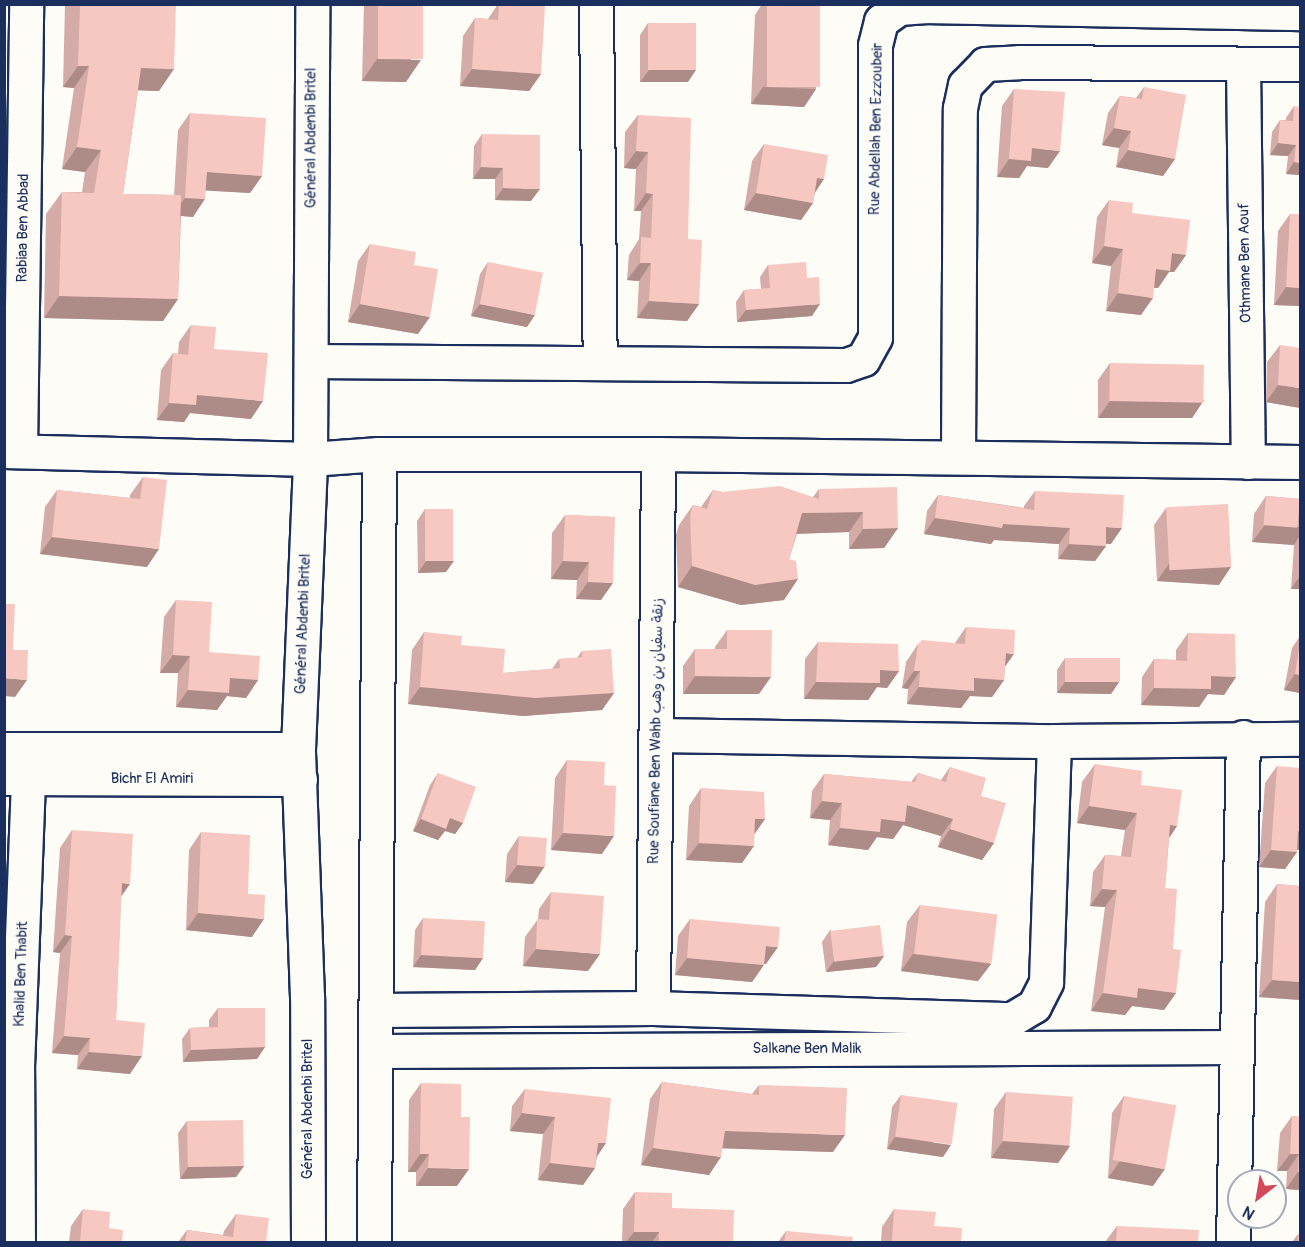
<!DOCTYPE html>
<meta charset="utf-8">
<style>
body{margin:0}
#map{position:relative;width:1305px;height:1247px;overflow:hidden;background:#fdfcf7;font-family:Pangolin,"Playpen Sans Arabic",sans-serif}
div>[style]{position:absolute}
.roads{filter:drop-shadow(2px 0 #1b2f5e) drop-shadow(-2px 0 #1b2f5e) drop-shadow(0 2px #1b2f5e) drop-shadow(0 -2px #1b2f5e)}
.minor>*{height:33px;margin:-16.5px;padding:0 16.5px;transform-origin:16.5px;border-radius:16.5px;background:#fdfcf7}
.wall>*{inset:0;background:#d4aba6}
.shaded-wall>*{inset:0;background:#ad8b87}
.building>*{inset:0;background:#f7c7c1;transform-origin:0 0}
span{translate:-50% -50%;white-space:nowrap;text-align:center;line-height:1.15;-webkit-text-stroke:6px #fdfcf7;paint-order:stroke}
.street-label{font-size:15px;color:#1b2f5e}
.frame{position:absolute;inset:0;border:6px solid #1b2f5e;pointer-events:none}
.north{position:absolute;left:1227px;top:1169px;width:60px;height:60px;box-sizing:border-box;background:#fdfcf7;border:2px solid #a3aaba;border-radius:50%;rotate:211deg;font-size:16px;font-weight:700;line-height:24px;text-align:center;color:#1b2f5e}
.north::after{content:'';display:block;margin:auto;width:21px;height:27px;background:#d1495b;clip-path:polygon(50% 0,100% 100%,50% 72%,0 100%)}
</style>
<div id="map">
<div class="roads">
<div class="minor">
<div style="left:596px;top:4px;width:358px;rotate:89.4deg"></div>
<div style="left:1243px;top:64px;width:398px;rotate:89.3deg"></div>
<div style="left:311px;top:361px;width:535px;rotate:0.43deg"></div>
<div style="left:846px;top:365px;width:18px;rotate:-19deg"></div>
<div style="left:863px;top:359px;width:25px;rotate:-61deg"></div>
<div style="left:875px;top:337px;width:292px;rotate:-90deg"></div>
<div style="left:875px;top:45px;width:25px;rotate:-76deg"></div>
<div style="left:881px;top:21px;width:22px;rotate:-36deg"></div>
<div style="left:899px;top:8px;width:28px;rotate:-4deg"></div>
<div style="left:927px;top:6px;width:373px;rotate:1.1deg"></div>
<div style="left:4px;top:451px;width:306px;rotate:1.5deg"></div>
<div style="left:310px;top:459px;width:69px;rotate:-4.1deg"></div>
<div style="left:379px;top:454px;width:279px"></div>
<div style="left:658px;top:454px;width:642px;rotate:0.71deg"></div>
<div style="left:20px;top:451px;width:447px;rotate:-89.2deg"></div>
<div style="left:958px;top:457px;width:349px;rotate:-89.7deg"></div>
<div style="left:960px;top:108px;width:24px;rotate:-78deg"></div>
<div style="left:965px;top:85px;width:29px;rotate:-46deg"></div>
<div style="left:985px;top:64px;width:34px;rotate:-3deg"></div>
<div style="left:1019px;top:62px;width:281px;rotate:0.4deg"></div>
<div style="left:656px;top:735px;width:398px;rotate:0.9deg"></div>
<div style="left:1054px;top:741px;width:246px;rotate:-0.5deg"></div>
<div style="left:4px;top:749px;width:294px"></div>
<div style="left:6px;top:778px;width:294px;rotate:0.2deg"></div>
<div style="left:653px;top:1008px;width:554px;rotate:-89.48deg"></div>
<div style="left:375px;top:1010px;width:278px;rotate:-0.4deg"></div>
<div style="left:653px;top:1008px;width:359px;rotate:1.8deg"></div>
<div style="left:1012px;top:1019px;width:26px;rotate:-31deg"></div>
<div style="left:1034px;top:1006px;width:27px;rotate:-63deg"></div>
<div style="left:1046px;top:982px;width:241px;rotate:-88.1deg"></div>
<div style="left:377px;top:1051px;width:860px;rotate:-0.27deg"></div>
<div style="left:18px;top:1242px;width:175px;rotate:-90.3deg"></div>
<div style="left:17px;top:1067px;width:289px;rotate:-87.8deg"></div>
<div style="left:308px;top:1242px;width:245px;rotate:-90.2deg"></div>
<div style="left:307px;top:997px;width:248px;rotate:-92.1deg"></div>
<div style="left:298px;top:749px;width:290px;rotate:-87.6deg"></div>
<div style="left:310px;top:459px;width:455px;rotate:-89.7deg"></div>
<div style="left:374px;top:1242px;width:788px;rotate:-89.64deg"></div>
<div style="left:1233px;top:1242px;width:505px;rotate:-88.87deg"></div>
</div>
</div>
<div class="wall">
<div style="clip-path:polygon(65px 4px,176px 4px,159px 91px,138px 90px,123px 194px,174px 195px,178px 130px,190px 113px,262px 176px,250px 193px,206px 190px,193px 217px,181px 216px,178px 299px,163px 321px,44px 318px,46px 214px,62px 192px,82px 192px,85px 172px,62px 169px,74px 88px,63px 87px)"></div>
<div style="clip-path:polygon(364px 4px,423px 4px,406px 82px,362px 81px)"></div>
<div style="clip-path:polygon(498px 4px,519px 4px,541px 74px,529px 91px,460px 86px,463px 36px,475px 18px,488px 19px)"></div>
<div style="clip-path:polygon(762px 4px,820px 4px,816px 89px,804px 107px,751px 104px,755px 15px)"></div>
<div style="clip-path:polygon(648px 23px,688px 82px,640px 82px,640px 35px)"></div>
<div style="clip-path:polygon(1144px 87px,1175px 159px,1163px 176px,1116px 167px,1119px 148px,1102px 145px,1108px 113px,1120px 96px,1136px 98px)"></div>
<div style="clip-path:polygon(1014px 89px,1048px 168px,1027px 166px,1019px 178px,997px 177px,1002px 106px)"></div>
<div style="clip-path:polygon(1294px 106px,1300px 175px,1286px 174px,1288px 156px,1270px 155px,1272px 132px,1280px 120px,1286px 120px,1286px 118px)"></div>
<div style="clip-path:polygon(638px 115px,688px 239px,699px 304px,687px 321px,637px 318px,639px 281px,627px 280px,629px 255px,639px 239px,641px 211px,634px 211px,636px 169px,624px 168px,625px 132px)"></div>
<div style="clip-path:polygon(482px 134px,531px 201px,495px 200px,495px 179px,473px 179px,474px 146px)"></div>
<div style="clip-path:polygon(764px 144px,824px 179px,815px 192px,813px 203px,801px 220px,744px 210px,752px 161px)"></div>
<div style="clip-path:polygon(1109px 200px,1186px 255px,1174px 272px,1169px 272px,1158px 288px,1154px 288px,1141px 315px,1106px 311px,1111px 266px,1092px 263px,1097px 217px)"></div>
<div style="clip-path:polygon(1290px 214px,1300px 306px,1274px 305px,1278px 231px)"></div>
<div style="clip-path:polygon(370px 244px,414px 265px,418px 334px,348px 322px,358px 261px)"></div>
<div style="clip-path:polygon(488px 262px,527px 327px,471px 316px,480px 274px)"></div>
<div style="clip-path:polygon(768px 265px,807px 278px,812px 316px,737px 322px,736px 302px,744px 290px,761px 289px,760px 277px)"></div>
<div style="clip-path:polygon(191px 325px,214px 349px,251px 419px,190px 413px,184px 422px,157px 420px,161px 370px,173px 353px,178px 354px,179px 342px)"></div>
<div style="clip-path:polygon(1280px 345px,1300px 408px,1266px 402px,1267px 362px)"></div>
<div style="clip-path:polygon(1110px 363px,1204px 400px,1192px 418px,1098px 418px,1098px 380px)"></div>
<div style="clip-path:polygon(143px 477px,147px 567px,40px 554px,45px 507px,57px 490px,130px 498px,130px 495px)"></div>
<div style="clip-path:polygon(819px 489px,898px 528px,884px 548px,849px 549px,849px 532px,797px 534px,789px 559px,784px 600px,741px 605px,678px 587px,676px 535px,679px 525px,693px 505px,701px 507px,713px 490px,722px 492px,813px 497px)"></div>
<div style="clip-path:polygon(1035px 491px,1111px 544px,1106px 544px,1106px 546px,1095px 561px,1058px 559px,1059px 544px,994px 540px,991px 544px,924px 534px,927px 511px,938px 495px,1024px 508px,1024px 506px)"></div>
<div style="clip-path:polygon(1266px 496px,1300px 499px,1300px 589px,1291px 589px,1294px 545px,1252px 542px,1254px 514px)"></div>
<div style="clip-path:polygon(1166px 508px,1219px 585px,1157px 581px,1154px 525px)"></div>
<div style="clip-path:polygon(425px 509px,446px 572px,418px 573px,417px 521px)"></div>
<div style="clip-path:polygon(565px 515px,615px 517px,601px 600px,576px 599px,577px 580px,551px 579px,552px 533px)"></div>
<div style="clip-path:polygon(176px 600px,209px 652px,258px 680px,246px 698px,227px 696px,217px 710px,176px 707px,178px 673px,160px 673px,164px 617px)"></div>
<div style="clip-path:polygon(966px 627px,1005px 666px,1004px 680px,992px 697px,970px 696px,961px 708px,907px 704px,908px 689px,902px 688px,906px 662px,918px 644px,955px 643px)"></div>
<div style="clip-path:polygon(727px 630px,759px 694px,683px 694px,683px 666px,695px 649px,715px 649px,715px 647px)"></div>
<div style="clip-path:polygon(424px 632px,461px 645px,503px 673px,552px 669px,559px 659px,577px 658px,582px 651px,614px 693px,602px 710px,523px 716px,408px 704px,412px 650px)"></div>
<div style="clip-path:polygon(1188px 633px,1236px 677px,1224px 695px,1208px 694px,1199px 707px,1141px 705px,1142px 677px,1154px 659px,1176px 660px,1176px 650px)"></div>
<div style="clip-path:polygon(1300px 636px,1300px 693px,1284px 690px,1292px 648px)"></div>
<div style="clip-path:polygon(818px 642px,899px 671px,887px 688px,877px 687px,868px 700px,804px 699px,805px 659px)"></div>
<div style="clip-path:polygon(1065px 658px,1119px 682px,1111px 694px,1057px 693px,1057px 670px)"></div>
<div style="clip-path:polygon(567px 760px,602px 854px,551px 850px,555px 778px)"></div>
<div style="clip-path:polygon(1095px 764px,1141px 785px,1177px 826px,1169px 838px,1165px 888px,1173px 949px,1176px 993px,1164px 1010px,1132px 1006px,1125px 1015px,1091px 1011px,1105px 907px,1090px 906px,1093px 872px,1105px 855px,1121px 856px,1125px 830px,1077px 823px,1082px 782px)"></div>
<div style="clip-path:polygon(1277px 766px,1300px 850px,1297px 849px,1297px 852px,1285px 869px,1259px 867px,1265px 783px)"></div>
<div style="clip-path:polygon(950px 767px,981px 796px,994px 843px,982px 860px,938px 847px,941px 836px,903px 825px,893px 839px,877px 837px,868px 850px,828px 845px,830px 820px,810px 818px,812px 791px,824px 774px,911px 782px,918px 773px,941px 780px)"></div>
<div style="clip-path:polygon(438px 773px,463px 823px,455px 834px,445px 831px,438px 840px,413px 831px,430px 785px)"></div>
<div style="clip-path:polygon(701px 788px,765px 819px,754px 834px,742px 863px,686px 860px,689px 806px)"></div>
<div style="clip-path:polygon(72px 830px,121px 896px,116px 1020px,130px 1074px,77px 1069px,78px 1055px,52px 1053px,60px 953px,53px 952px,60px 848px)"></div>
<div style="clip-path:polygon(201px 832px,248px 894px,252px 937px,186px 930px,189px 850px)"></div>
<div style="clip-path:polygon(519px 836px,533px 884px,505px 882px,507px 854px)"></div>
<div style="clip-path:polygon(1277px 884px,1300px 886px,1300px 1000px,1259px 997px,1265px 902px)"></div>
<div style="clip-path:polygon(551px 892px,588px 971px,523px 966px,525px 937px,538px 919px,539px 909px)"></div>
<div style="clip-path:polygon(920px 905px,991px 964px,978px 981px,901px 971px,907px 922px)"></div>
<div style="clip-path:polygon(423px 918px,483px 958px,475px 970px,413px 967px,415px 930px)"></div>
<div style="clip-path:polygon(690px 919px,766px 964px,764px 964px,752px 982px,675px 975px,678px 936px)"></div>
<div style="clip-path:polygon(830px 930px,884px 956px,876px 967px,826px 972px,822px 942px)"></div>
<div style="clip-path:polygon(218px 1008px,265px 1047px,257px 1059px,183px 1062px,182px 1039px,190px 1028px,209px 1027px,209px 1020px)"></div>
<div style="clip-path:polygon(662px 1082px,752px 1094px,759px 1085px,833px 1152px,722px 1148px,709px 1175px,641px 1165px,650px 1099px)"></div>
<div style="clip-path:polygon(421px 1083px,457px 1186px,416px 1186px,416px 1172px,408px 1172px,409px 1100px)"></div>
<div style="clip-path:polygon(525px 1089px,597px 1156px,595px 1168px,583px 1185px,538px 1180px,543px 1134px,510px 1131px,512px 1106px)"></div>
<div style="clip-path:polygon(1006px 1092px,1070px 1146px,1058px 1163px,991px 1158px,994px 1109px)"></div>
<div style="clip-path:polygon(901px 1095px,943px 1157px,887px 1149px,892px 1107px)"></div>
<div style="clip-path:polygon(1124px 1096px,1153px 1186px,1108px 1178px,1112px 1113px)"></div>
<div style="clip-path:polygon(1292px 1116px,1300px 1117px,1300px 1190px,1286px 1189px,1287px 1171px,1277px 1171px,1280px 1133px)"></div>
<div style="clip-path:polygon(187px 1121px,244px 1166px,236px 1177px,180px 1179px,178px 1133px)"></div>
<div style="clip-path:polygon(635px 1192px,672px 1208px,733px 1242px,622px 1242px,623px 1209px)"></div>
<div style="clip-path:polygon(83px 1209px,109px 1228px,122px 1242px,69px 1242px,71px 1226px)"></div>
<div style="clip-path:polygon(894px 1209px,934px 1226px,961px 1242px,881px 1242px,882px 1227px)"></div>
<div style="clip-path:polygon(236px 1214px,266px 1242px,178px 1242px,187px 1230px,223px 1235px,224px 1231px)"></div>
<div style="clip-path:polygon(1117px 1226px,1198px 1242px,1105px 1242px)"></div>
<div style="clip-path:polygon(786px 1231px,852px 1242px,778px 1242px)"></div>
<div style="clip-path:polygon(1298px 1234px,1300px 1242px,1292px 1242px)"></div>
</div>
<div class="shaded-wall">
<div style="clip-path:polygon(377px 59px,421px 60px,406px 82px,362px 81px)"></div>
<div style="clip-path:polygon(78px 66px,89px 66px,74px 88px,63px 87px)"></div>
<div style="clip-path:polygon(141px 68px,174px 69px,159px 91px,126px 90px)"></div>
<div style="clip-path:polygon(472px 69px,541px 74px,529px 91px,460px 86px)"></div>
<div style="clip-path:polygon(649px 70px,696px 70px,688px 82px,640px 82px)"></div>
<div style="clip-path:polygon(763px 87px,816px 89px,804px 107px,751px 104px)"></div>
<div style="clip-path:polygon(1114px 128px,1131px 131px,1119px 148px,1102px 145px)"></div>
<div style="clip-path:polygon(1278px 143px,1296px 145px,1288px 156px,1270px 155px)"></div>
<div style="clip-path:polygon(77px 147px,101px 150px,85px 172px,62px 169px)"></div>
<div style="clip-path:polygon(1032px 148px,1060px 151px,1048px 168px,1027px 166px,1019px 178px,997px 177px,1009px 159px)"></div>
<div style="clip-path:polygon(1128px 150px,1175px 159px,1163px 176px,1116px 167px)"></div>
<div style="clip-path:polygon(636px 151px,648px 152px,636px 169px,624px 168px)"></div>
<div style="clip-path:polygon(1294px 162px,1300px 163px,1300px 175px,1286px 174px)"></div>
<div style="clip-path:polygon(481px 167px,503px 168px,495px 179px,473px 179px)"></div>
<div style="clip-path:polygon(207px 172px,262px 176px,250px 193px,195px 190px)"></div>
<div style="clip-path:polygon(817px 178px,824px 179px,812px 197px)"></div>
<div style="clip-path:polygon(503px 188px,540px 189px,531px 201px,495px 200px)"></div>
<div style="clip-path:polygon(646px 193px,653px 194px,641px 211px,634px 211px)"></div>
<div style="clip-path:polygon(756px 193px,813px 203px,801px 220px,744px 210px)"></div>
<div style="clip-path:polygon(185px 198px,205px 199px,193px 217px,172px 215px)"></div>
<div style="clip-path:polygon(1104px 246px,1123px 249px,1111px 266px,1092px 263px)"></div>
<div style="clip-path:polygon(1172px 253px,1186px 255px,1174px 272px,1169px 272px,1158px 288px,1144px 286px,1156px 269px)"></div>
<div style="clip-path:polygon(640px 263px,651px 263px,639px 281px,627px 280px)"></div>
<div style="clip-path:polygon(1286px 287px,1300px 288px,1300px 306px,1274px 305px)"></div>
<div style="clip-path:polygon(1118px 293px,1153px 298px,1141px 315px,1106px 311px)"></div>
<div style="clip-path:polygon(59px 296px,178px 299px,163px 321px,44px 318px)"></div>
<div style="clip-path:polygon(649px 301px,699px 304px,687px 321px,637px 318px)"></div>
<div style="clip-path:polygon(360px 304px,430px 317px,418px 334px,348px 322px)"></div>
<div style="clip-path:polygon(480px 304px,535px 315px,527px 327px,471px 316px)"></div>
<div style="clip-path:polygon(820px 304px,812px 316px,737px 322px,746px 310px)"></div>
<div style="clip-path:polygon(1278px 385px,1300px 388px,1300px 408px,1266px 402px)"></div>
<div style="clip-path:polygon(197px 395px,263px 401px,251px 419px,190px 413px,184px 422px,157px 420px,169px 403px)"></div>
<div style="clip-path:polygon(1204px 400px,1192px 418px,1098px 418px,1110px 401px)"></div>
<div style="clip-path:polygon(863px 512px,849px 532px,788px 534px,802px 513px)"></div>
<div style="clip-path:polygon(935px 518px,1070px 528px,1059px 544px,994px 540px,991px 544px,924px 534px)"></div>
<div style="clip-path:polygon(1265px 525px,1300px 527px,1300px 535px,1294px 545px,1252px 542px)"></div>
<div style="clip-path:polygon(1106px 527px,1122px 528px,1111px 544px,1095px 543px)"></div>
<div style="clip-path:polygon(898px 528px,884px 548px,849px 549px,863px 529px)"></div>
<div style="clip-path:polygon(52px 537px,159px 549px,147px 567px,40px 554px)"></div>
<div style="clip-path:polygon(1069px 544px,1106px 546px,1095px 561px,1058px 559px)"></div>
<div style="clip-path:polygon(426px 561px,454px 561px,446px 572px,418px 573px)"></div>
<div style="clip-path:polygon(563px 561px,589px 562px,577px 580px,551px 579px)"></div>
<div style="clip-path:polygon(1169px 564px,1231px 567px,1219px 585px,1157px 581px)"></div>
<div style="clip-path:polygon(692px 566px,798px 579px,784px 600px,741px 605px,678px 587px)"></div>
<div style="clip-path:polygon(1300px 576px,1300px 589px,1291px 589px)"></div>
<div style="clip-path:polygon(588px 582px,613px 583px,601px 600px,576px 599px)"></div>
<div style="clip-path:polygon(1006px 653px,1014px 654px,1002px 671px)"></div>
<div style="clip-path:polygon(173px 655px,190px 656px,178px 673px,160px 673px)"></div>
<div style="clip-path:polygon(880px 670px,899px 671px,887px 688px,877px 687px,868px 700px,804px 699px,816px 682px)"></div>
<div style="clip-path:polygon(914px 671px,920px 671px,908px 689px,902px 688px)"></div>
<div style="clip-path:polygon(1295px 674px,1300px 675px,1300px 693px,1284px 690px)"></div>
<div style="clip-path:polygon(695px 676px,771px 677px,759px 694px,683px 694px)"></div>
<div style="clip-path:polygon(1211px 676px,1236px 677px,1224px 695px,1208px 694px,1199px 707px,1141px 705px,1154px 688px)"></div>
<div style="clip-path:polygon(4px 678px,27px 680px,15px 697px,4px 696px)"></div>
<div style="clip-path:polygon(230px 678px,258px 680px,246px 698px,227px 696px,217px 710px,176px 707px,188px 690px)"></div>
<div style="clip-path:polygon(974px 678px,1004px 680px,992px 697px,970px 696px,961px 708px,907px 704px,919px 687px)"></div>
<div style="clip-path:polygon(1065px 682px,1119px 682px,1111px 694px,1057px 693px)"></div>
<div style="clip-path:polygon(420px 687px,614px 693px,602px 710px,523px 716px,408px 704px)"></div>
<div style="clip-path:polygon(822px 801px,842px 803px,830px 820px,810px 818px)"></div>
<div style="clip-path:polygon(907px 805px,953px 819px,941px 836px,903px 825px,893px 839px,877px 837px,868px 850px,828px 845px,840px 828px,881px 819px)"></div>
<div style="clip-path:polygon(1089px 806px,1137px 813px,1125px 830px,1077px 823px)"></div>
<div style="clip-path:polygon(450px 818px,463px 823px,455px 834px,445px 831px,438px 840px,413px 831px,421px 819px)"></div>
<div style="clip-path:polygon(755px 819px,765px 819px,753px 836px)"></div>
<div style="clip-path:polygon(1170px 825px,1177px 826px,1165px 844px)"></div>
<div style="clip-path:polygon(950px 829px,994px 843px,982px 860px,938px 847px)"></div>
<div style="clip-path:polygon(1298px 831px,1300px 832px,1300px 850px,1286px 849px)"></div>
<div style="clip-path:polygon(563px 833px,614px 836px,602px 854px,551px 850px)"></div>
<div style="clip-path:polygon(699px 843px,754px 846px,742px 863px,686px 860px)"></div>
<div style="clip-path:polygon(1271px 850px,1297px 852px,1285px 869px,1259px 867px)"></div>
<div style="clip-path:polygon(517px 865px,545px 866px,533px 884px,505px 882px)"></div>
<div style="clip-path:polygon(122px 883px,130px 884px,118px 901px)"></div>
<div style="clip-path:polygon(1102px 889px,1117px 890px,1105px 907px,1090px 906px)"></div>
<div style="clip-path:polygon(198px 913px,264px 919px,252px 937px,186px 930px)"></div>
<div style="clip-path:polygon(65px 935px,72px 936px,60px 953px,53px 952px)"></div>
<div style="clip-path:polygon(766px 946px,778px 947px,766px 964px,754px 964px)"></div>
<div style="clip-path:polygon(536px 949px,600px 954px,588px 971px,523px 966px)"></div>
<div style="clip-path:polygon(913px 954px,991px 964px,978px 981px,901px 971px)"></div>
<div style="clip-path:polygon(421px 955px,483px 958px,475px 970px,413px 967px)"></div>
<div style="clip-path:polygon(884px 956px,876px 967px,826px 972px,834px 961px)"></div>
<div style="clip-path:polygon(687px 958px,764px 965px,752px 982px,675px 975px)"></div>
<div style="clip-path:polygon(1272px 980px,1300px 982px,1300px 1000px,1259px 997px)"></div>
<div style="clip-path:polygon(1138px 988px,1176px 993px,1164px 1010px,1132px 1006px,1125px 1015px,1091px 1011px,1103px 993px)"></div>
<div style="clip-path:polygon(64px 1036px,90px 1038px,78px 1055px,52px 1053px)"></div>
<div style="clip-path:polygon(265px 1047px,257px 1059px,183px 1062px,191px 1050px)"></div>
<div style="clip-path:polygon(89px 1052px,142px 1056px,130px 1074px,77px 1069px)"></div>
<div style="clip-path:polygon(522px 1113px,555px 1117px,543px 1134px,510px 1131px)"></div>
<div style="clip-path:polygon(725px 1131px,845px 1135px,833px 1152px,713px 1148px)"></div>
<div style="clip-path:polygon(895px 1137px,951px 1145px,943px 1157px,887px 1149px)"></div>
<div style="clip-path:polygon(1003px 1141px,1070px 1146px,1058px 1163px,991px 1158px)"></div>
<div style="clip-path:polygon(598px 1143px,606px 1143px,594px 1161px)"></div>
<div style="clip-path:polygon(653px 1148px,721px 1157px,709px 1175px,641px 1165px)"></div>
<div style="clip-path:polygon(420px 1154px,429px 1154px,416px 1172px,408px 1172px)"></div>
<div style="clip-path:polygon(1290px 1154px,1299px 1154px,1287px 1171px,1277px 1171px)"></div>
<div style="clip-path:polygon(1120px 1161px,1165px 1169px,1153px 1186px,1108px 1178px)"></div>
<div style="clip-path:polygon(550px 1163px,595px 1168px,583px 1185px,538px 1180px)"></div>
<div style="clip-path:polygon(244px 1166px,236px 1177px,180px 1179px,188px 1167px)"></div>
<div style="clip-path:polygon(428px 1168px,469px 1169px,457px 1186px,416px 1186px)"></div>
<div style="clip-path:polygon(1298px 1172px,1300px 1172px,1300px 1190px,1286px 1189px)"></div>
<div style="clip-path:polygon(634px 1232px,659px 1232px,652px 1242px,626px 1242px)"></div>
</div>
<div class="building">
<div style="clip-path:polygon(80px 4px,176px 4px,174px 69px,141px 68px,123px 194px,181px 195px,178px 299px,59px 296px,62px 192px,94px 193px,101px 150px,77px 147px,89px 66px,78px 66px)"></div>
<div style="left:378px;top:4px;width:45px;height:55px"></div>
<div style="clip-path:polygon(499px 4px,519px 4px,545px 6px,541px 74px,472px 69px,475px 18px,498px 20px)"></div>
<div style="left:767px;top:4px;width:53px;height:83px"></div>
<div style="left:648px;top:23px;width:48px;height:47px"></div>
<div style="clip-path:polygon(1144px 87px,1186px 95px,1175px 159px,1128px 150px,1131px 131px,1114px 128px,1120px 96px,1142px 99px)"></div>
<div style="clip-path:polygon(1014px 89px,1065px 92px,1060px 151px,1032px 148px,1031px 161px,1009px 159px)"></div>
<div style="clip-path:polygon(1294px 106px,1300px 107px,1300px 163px,1294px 162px,1296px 145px,1278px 143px,1280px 120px,1293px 121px)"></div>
<div style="clip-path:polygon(190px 113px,266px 118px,262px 176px,207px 172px,205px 199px,185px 198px)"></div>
<div style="clip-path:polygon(638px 115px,691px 118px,688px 239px,702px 240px,699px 304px,649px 301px,651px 263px,640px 263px,641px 237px,651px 238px,653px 194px,646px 193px,648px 152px,636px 151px)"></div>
<div style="clip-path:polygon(482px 134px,540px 135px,540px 189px,503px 188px,503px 168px,481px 167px)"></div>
<div style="clip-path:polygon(764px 144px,828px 155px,824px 179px,817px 178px,813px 203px,756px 193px)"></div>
<div style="clip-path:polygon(1109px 200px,1133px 203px,1132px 213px,1190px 220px,1186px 255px,1172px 253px,1170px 271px,1156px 269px,1153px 298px,1118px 293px,1123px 249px,1104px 246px)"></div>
<div style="clip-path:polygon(1290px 214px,1300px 214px,1300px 288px,1286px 287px)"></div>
<div style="clip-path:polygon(370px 244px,416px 252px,414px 265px,438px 269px,430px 317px,360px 304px)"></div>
<div style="left:488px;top:262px;width:56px;height:43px;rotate:11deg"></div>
<div style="clip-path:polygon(806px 262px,807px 278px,819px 277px,820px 304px,746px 310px,744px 290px,770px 288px,768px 265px)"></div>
<div style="clip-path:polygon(191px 325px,216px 327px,214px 349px,268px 353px,263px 401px,197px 395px,196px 405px,169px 403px,173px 353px,188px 355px)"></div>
<div style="clip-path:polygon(1280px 345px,1300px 348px,1300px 388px,1278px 385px)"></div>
<div style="left:1110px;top:363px;width:94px;height:38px;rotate:1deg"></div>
<div style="clip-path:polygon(143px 477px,167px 480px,159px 549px,52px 537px,57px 490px,140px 499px)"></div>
<div style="clip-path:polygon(780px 486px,819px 499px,819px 489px,897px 487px,898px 528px,863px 529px,863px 512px,802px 513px,789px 559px,796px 561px,798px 579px,755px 585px,692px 566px,690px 515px,693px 505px,707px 509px,713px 490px,722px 492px)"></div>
<div style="clip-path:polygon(1035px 491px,1124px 495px,1122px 528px,1106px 527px,1106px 546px,1069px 544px,1070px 528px,1003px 524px,1002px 528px,935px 518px,938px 495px,1034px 510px)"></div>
<div style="left:1266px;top:496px;width:34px;height:29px;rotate:5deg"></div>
<div style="left:1228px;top:504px;width:63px;height:62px;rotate:87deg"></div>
<div style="left:425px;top:509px;width:28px;height:52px"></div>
<div style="clip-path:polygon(565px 515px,615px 517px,613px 583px,588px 582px,589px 562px,563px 561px)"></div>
<div style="clip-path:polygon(176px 600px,212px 602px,209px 652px,260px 656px,258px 680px,230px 678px,229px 693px,188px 690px,190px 656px,173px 655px)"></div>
<div style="clip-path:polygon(4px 604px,15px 604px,13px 650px,28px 650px,27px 680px,4px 678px)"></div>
<div style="clip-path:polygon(966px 627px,1015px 630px,1014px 654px,1006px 653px,1004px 680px,974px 678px,974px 691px,919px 687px,920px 671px,914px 671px,918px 644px,922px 640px,965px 644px)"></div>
<div style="clip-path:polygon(727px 630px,772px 630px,771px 677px,695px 676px,695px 649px,727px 649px)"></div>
<div style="clip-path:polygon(424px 632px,462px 636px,461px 645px,505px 649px,503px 673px,560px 668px,559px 659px,582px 657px,582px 651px,611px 649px,614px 693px,535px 698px,420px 687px)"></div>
<div style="clip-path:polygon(1188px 633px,1235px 634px,1236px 677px,1211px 676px,1211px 689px,1154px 688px,1154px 659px,1187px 661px)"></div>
<div style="clip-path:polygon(818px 642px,898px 644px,899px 671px,880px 670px,880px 683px,816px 682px)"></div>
<div style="clip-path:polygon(1300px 643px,1300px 675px,1295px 674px)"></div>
<div style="left:1065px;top:658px;width:55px;height:24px"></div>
<div style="clip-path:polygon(567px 760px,605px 762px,604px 785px,616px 786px,614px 836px,563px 833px)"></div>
<div style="clip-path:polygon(1095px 764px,1142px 771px,1141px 785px,1182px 790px,1177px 826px,1170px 825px,1165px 888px,1177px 889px,1173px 949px,1181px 950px,1176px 993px,1138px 988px,1137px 998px,1103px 993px,1117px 890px,1102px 889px,1105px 855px,1131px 857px,1137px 813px,1089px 806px)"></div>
<div style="clip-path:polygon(1277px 766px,1300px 768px,1300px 832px,1298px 831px,1297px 852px,1271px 850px)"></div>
<div style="clip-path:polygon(950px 767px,986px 778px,981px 796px,1006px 803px,994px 843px,950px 829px,953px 819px,907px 805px,905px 822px,881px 819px,880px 832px,840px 828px,842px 803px,822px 801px,824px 774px,915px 782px,918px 773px,946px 782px)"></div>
<div style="clip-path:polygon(438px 773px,476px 787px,463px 823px,450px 818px,446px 829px,421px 819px)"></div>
<div style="clip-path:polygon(701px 788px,764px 792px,765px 819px,755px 819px,754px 846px,699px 843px)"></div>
<div style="clip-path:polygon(72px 830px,133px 834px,130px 884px,122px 883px,116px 1020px,145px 1023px,142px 1056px,89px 1052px,90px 1038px,64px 1036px,72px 936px,65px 935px)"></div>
<div style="clip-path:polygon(201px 832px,250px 835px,248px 894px,265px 895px,264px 919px,198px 913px)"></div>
<div style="left:519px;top:836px;width:28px;height:29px;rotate:4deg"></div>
<div style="clip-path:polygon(1277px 884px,1300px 886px,1300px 982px,1272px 980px)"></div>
<div style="clip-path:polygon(551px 892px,604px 896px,600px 954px,536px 949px,537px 919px,549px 920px)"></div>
<div style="left:920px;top:905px;width:78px;height:49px;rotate:7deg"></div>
<div style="left:423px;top:918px;width:62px;height:37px;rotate:3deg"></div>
<div style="clip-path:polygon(690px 919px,780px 927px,778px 947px,766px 946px,764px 965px,687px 958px)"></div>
<div style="left:880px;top:925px;width:31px;height:50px;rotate:83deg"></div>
<div style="clip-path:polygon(218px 1008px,265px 1008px,265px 1047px,191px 1050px,190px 1028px,218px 1027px)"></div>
<div style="clip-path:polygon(662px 1082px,759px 1095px,759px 1085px,847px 1088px,845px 1135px,725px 1131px,721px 1157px,653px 1148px)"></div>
<div style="clip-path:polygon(421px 1083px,461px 1084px,461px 1117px,470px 1117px,469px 1169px,428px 1168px,429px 1154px,420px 1154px)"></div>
<div style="clip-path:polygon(525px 1089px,611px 1098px,606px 1143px,598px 1143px,595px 1168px,550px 1163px,555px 1117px,522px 1113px)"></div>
<div style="left:1006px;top:1092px;width:67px;height:49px;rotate:4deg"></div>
<div style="left:901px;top:1095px;width:57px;height:42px;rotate:8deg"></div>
<div style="left:1124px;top:1096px;width:53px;height:65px;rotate:10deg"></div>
<div style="clip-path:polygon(1292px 1116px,1300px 1117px,1300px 1172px,1298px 1172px,1299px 1154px,1290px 1154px)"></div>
<div style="left:243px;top:1120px;width:46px;height:56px;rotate:89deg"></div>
<div style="clip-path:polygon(635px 1192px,672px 1193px,672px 1208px,734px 1210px,733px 1242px,659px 1242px,659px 1232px,634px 1232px)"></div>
<div style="clip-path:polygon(83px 1209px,110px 1212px,109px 1228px,123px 1230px,122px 1242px,80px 1242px)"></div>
<div style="clip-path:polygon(894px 1209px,936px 1212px,934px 1226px,962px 1228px,961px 1242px,892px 1242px)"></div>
<div style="clip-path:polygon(236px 1214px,269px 1218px,266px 1242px,185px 1242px,187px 1230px,233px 1237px)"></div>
<div style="clip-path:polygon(1117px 1226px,1199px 1230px,1198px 1242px,1116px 1242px)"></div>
<div style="clip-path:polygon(786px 1231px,853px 1237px,852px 1242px,784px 1242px)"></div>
<div style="left:1298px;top:1234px;width:2px;height:8px"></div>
</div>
<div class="street-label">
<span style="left:876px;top:129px;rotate:-89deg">Rue Abdellah Ben Ezzoubeir</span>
<span style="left:311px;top:138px;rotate:-90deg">Général Abdenbi Britel</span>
<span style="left:23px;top:228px;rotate:-89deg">Rabiaa Ben Abbad</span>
<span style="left:1245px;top:263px;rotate:-91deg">Othmane Ben Aouf</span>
<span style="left:303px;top:624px;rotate:-88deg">Général Abdenbi Britel</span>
<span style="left:656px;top:731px;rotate:-89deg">Rue Soufiane Ben Wahb زنقة سفيان بن وهب</span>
<span style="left:152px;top:779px">Bichr El Amiri</span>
<span style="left:21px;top:974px;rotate:-88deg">Khalid Ben Thabit</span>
<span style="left:807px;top:1049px">Salkane Ben Malik</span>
<span style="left:308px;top:1109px;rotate:-90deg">Général Abdenbi Britel</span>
</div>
<div class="frame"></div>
<div class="north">N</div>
</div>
